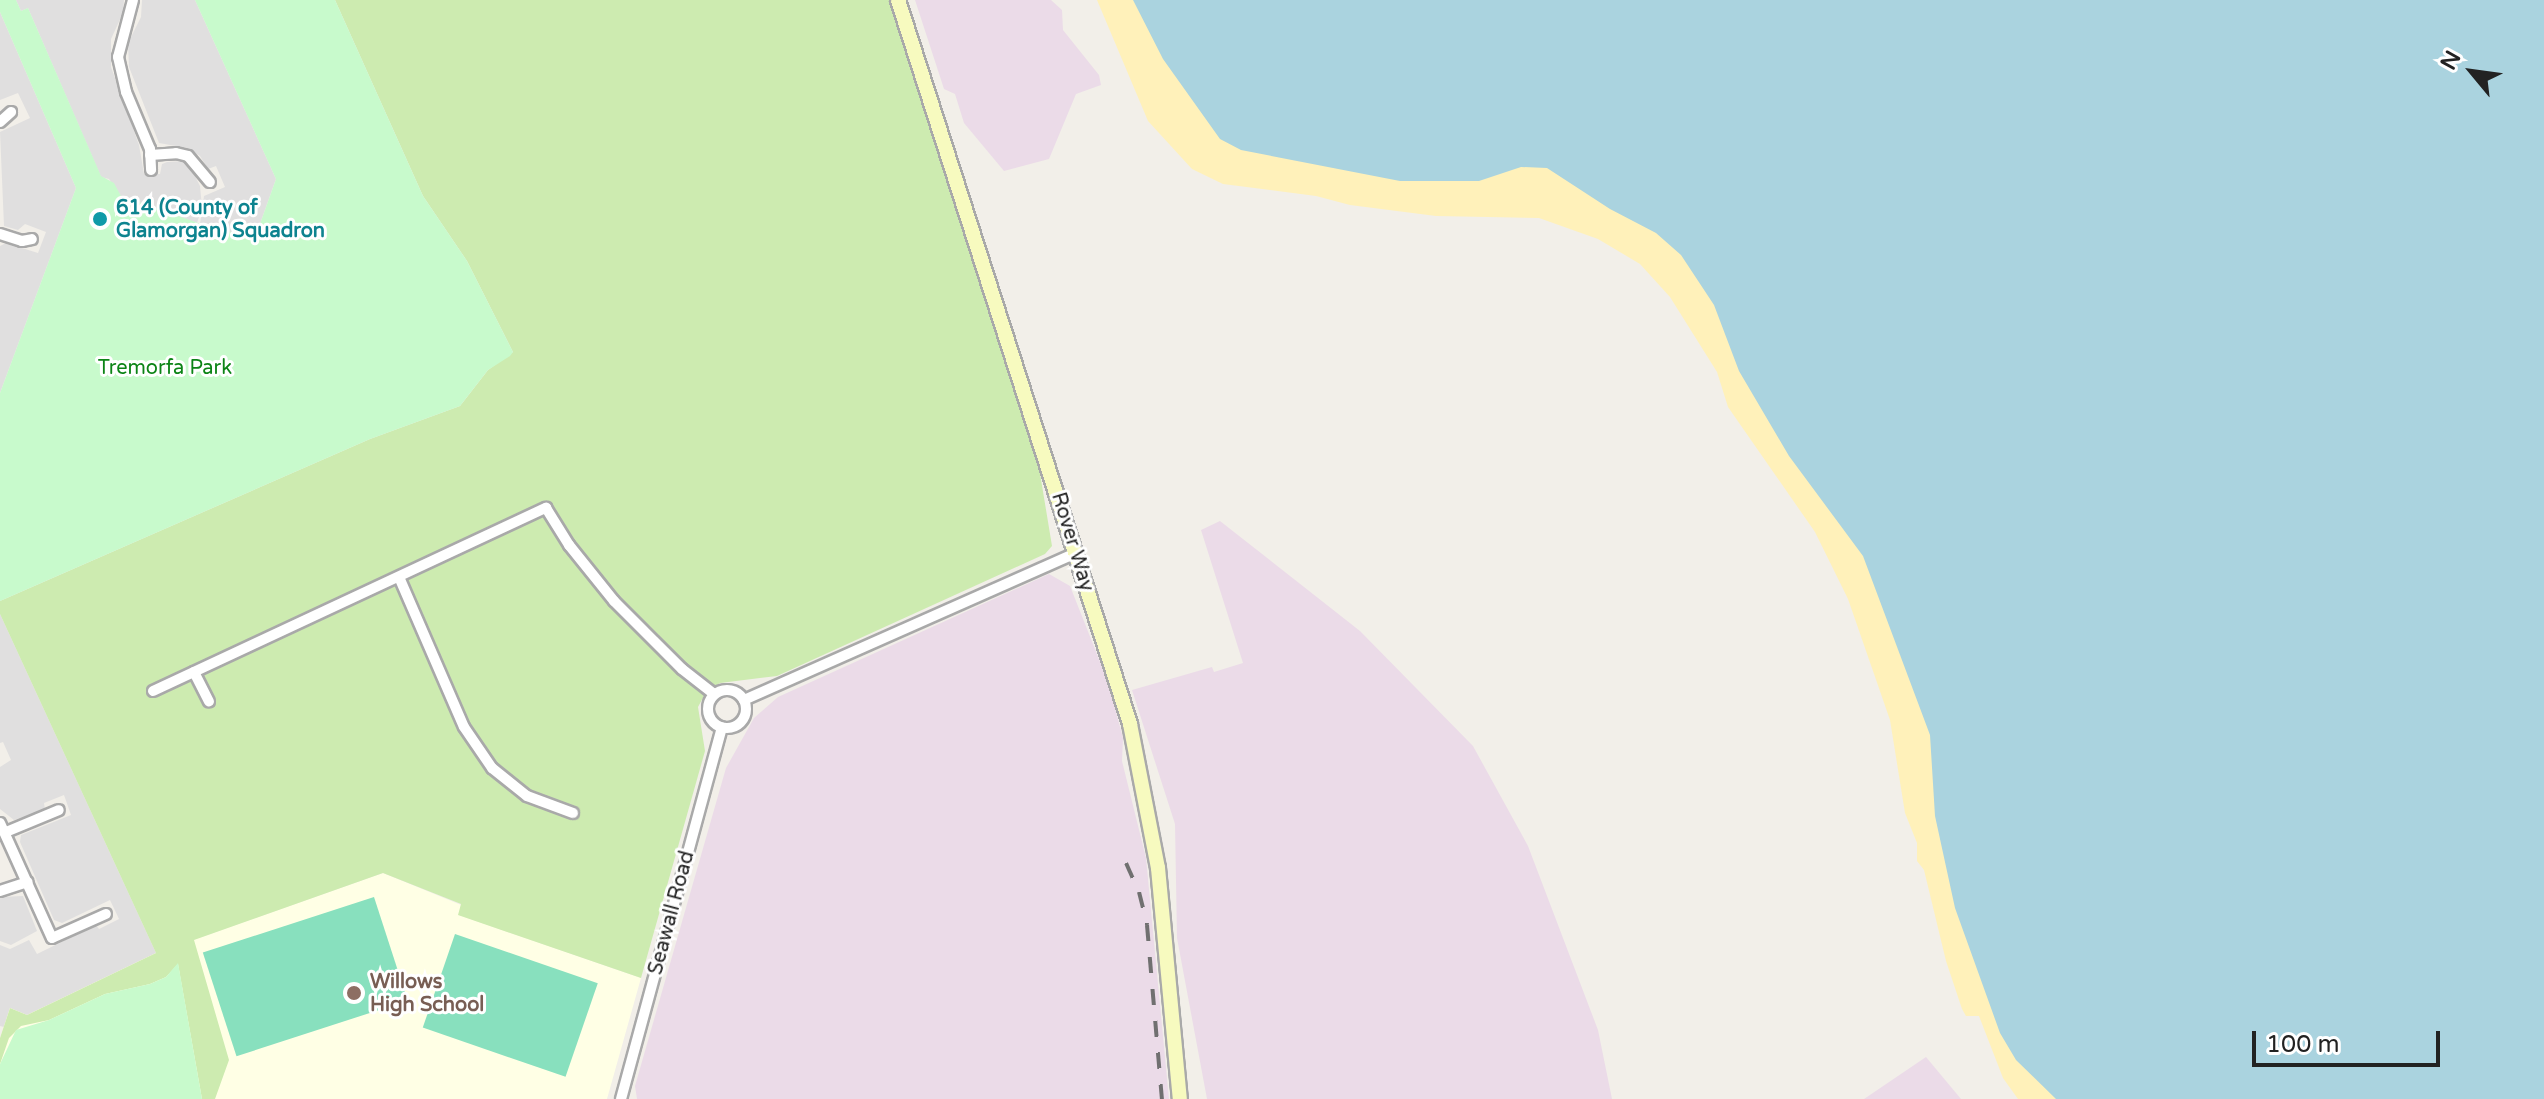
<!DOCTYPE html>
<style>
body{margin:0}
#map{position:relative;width:2544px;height:1099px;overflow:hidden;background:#f2efe9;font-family:"Varela Round",sans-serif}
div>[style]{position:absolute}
.residential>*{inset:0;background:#e0dfdf}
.industrial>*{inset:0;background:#ebdbe8}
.education>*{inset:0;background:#ffffe5}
.grass>*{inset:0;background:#cdebb0}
.sand>*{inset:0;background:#fff1ba}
.park>*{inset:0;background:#c8facc}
.pitch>*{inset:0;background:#88e0be;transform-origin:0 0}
.water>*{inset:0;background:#aad3df}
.roads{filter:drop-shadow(2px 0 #a9a9a9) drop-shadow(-2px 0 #a9a9a9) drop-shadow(0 2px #a9a9a9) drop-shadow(0 -2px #a9a9a9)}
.street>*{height:10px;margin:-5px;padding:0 5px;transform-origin:5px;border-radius:5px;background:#fff}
.street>.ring{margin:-5px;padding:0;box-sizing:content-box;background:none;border:10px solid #fff;border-radius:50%}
.secondary>*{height:14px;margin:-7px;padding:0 7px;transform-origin:7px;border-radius:7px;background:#f7fabf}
.rail>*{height:4px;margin-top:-2px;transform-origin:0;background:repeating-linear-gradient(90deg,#707070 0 16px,transparent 0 32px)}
.dots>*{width:22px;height:22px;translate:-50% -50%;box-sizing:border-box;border:4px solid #fff;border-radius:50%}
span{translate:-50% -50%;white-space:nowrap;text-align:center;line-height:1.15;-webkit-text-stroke:6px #fff;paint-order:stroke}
.culture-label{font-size:20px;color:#0d838f;font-weight:700}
.left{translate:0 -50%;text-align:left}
.park-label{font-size:20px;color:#0c8416}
.street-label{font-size:20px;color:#222}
.education-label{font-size:20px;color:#785e54;font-weight:700}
.north{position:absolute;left:2432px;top:32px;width:80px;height:80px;-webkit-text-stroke:6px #fff;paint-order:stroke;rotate:299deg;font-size:22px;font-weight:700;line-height:32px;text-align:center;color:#222}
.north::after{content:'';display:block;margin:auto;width:28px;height:36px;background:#222;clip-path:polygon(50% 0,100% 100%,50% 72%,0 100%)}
.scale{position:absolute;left:2252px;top:1031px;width:188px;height:36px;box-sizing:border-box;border:4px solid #222;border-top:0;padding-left:10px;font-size:24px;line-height:28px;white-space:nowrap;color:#222;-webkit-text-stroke:6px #fff;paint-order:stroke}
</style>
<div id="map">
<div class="residential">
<div style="clip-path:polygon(16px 0,124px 0,123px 13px,111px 39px,111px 67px,139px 145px,144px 174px,160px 174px,162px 164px,167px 162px,183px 161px,190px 166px,200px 186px,202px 207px,197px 223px,121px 196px,109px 179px,101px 177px,28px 8px,21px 11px)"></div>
<div style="clip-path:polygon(142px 0,195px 0,276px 179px,256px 235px,232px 234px,200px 224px,204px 196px,225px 187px,216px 166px,208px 169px,200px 156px,187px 148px,159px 143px,129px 67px,128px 43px,141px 17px)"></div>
<div style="clip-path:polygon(0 12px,76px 188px,0 393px,0 246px,6px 243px,38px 253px,46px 232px,25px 224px,18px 230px,4px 226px,0 132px,30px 118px,18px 93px,0 100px)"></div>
<div style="clip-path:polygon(0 614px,156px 953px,27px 1015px,10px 1008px,4px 1027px,0 1026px,0 945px,10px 949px,29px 940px,37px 954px,96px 925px,99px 929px,119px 919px,110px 900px,62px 923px,54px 920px,20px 842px,21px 835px,71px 815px,64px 795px,44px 803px,45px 810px,14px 820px,0 809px,0 767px,11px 760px,3px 742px,0 743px)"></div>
<div style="clip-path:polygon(23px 896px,37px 931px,11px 945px,0 941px,0 897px)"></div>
</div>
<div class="industrial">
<div style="clip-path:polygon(915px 0,1051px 0,1062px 10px,1063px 30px,1099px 75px,1101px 85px,1076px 94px,1049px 159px,1004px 171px,964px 123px,955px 94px,944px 89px)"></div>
<div style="clip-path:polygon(1220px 521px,1360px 631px,1473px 746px,1528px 846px,1598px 1030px,1612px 1099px,1207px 1099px,1177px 938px,1175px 824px,1132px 690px,1212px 667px,1214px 672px,1243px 663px,1201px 530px)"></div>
<div style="clip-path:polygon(1049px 574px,1070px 586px,1108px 682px,1123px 738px,1122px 761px,1146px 858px,1169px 1099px,637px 1099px,635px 1086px,726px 768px,754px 718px,778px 697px)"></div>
<div style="clip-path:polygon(1926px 1057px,1961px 1099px,1864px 1099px)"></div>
</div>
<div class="education">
<div style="clip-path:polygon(383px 873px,461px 905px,459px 915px,641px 978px,607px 1099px,0 1099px,0 1038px,10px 1008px,27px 1015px,156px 953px)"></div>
</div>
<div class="grass">
<div style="clip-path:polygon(335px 0,891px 0,1036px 449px,1052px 546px,1045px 554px,777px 676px,720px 683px,706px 692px,698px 707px,705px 751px,641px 978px,458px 915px,461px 904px,383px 873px,194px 940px,229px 1060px,215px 1099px,202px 1099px,178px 964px,166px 977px,150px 984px,105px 994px,49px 1020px,21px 1026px,9px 1038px,0 1064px,0 1038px,10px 1008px,27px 1015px,156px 953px,0 614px,0 601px,370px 439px,460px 406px,488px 370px,513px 352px,467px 261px,423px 196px)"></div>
</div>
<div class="sand">
<div style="clip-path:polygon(1097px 0,1150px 0,1486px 156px,1660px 187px,1842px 471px,2096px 1099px,2018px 1099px,2003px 1078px,1979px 1016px,1966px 1016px,1962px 1009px,1946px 961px,1924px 870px,1917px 861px,1917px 843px,1905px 813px,1890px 720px,1848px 599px,1815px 532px,1728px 407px,1717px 372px,1670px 297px,1640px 264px,1598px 239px,1539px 218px,1436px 216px,1350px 205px,1316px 196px,1223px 184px,1192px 169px,1148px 121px)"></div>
</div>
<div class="park">
<div style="clip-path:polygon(0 0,16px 0,21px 11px,28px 8px,101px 176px,114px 183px,121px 196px,221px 231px,256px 235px,276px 179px,195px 0,335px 0,423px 196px,467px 261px,513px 352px,510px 356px,488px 370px,460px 406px,370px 439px,0 601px,0 393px,76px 188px,0 12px)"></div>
<div style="clip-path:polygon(178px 963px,202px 1099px,0 1099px,0 1064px,16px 1030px,49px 1020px,105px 994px,150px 984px,166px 977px)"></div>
</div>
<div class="pitch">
<div style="left:374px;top:897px;width:109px;height:180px;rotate:72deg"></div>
<div style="left:455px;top:934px;width:151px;height:99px;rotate:19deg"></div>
</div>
<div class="water">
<div style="clip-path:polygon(1133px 0,2544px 0,2544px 1099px,2056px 1099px,2016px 1060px,2000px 1033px,1955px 908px,1935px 816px,1930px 735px,1863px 556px,1789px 456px,1739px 371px,1714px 305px,1681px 255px,1656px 233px,1610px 209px,1547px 168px,1521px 167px,1479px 181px,1400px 181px,1241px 150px,1220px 139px,1163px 59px)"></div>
</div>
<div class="roads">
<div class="street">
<div style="left:133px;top:0;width:59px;rotate:104.7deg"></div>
<div style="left:118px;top:57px;width:36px;rotate:77deg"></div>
<div style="left:126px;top:92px;width:62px;rotate:67.2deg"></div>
<div style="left:150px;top:149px;width:21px;rotate:87deg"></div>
<div style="left:0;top:122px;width:15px;rotate:-42deg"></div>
<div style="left:150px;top:155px;width:26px;rotate:-4deg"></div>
<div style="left:176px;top:153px;width:12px;rotate:14deg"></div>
<div style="left:188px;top:156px;width:34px;rotate:50deg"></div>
<div style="left:0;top:234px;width:23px;rotate:18deg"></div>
<div style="left:22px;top:241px;width:10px;rotate:-11deg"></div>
<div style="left:399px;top:577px;width:163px;rotate:66.6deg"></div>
<div style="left:464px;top:727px;width:50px;rotate:55.7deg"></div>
<div style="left:492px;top:768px;width:45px;rotate:38.7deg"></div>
<div style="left:527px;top:796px;width:49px;rotate:20.3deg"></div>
<div style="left:194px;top:672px;width:33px;rotate:63deg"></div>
<div class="ring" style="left:708px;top:690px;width:28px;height:28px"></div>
<div style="left:153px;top:691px;width:434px;rotate:-25deg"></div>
<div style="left:546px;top:508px;width:44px;rotate:58.1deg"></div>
<div style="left:569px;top:545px;width:72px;rotate:51.2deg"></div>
<div style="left:614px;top:601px;width:96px;rotate:45deg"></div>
<div style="left:682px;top:669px;width:41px;rotate:38deg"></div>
<div style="left:744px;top:700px;width:362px;rotate:-23.9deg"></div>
<div style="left:0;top:823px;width:126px;rotate:65.7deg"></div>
<div style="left:52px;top:938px;width:59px;rotate:-24deg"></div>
<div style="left:6px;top:832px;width:57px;rotate:-22.5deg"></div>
<div style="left:0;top:891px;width:29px;rotate:-18deg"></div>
<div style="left:621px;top:1099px;width:385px;rotate:-74.8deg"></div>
</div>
<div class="secondary">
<div style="left:898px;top:0;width:760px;rotate:72.23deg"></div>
<div style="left:1130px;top:724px;width:147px;rotate:79deg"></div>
<div style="left:1158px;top:868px;width:232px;rotate:84.6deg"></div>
</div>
</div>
<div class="rail">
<div style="left:1126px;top:863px;width:32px;rotate:66deg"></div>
<div style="left:1139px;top:892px;width:34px;rotate:76deg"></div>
<div style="left:1147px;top:925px;width:175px;rotate:85.1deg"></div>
</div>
<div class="dots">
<div style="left:100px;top:219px;background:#0f9aa8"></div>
<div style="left:354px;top:993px;background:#8d6e63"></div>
</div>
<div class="culture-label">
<span class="left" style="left:116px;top:220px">614 (County of<br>Glamorgan) Squadron</span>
</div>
<div class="park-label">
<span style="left:165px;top:368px">Tremorfa Park</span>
</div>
<div class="street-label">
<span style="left:1072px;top:542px;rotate:73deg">Rover Way</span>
<span style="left:672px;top:913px;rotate:-75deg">Seawall Road</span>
</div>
<div class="education-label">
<span class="left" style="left:370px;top:994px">Willows<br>High School</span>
</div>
<div class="north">N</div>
<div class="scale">100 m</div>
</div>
